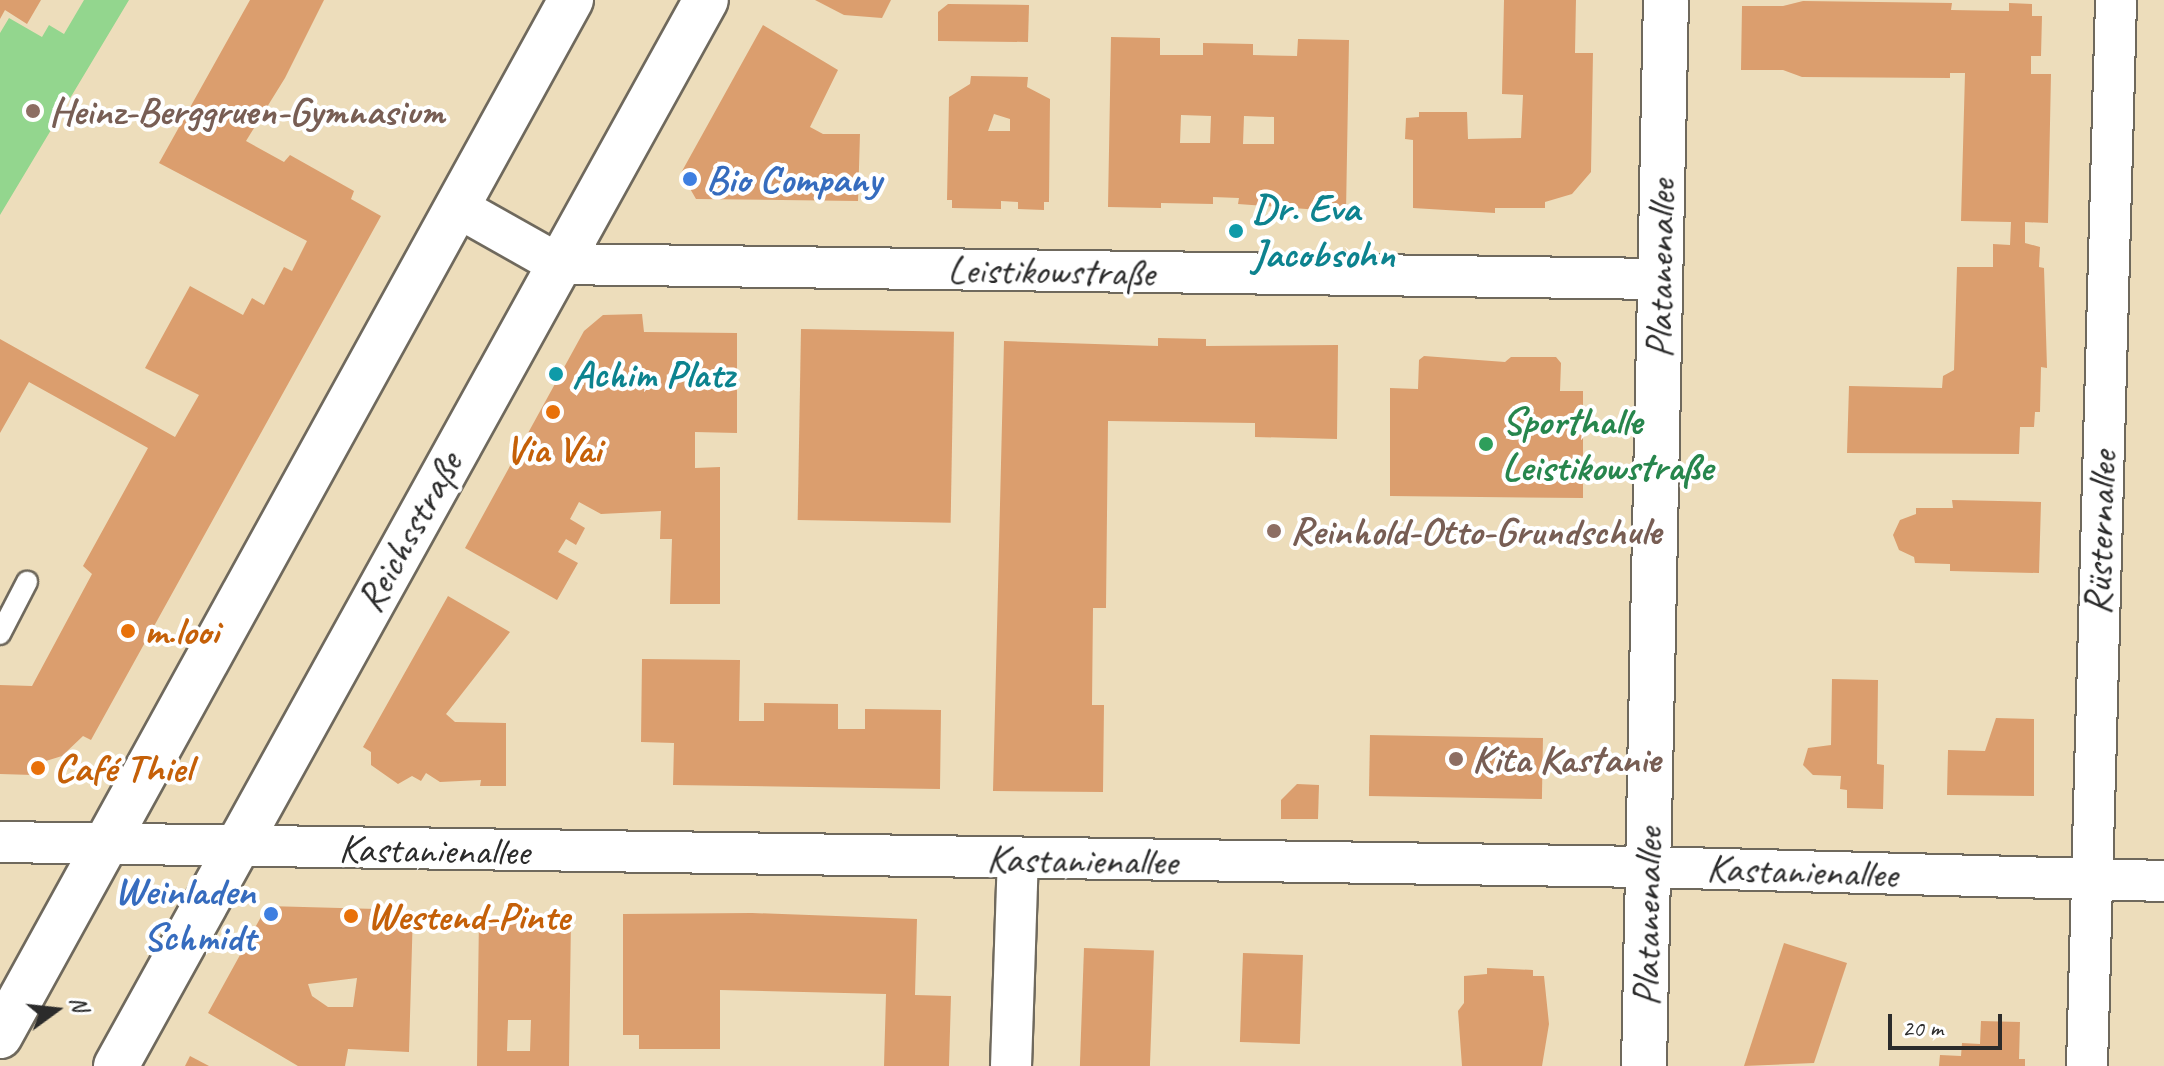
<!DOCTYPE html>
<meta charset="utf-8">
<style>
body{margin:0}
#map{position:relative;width:2164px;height:1066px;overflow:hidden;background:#edddbb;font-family:Caveat,sans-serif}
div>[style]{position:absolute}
.green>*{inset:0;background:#93d68e}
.building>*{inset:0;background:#db9e6e;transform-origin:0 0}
.roads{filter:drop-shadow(2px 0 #6f695d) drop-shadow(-2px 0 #6f695d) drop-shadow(0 2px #6f695d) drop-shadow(0 -2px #6f695d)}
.service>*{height:20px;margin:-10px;padding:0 10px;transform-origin:10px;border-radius:10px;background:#fff}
.minor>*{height:40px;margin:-20px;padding:0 20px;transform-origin:20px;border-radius:20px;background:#fff}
.tertiary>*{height:44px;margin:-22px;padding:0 22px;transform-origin:22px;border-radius:22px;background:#fff}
.secondary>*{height:44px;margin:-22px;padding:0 22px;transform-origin:22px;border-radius:22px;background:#fff}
.dots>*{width:22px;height:22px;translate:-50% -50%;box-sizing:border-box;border:4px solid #fff;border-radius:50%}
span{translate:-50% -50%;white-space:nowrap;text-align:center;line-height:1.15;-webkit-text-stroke:8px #fff;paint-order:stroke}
.education-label{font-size:40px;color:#785e54;font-weight:700}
.left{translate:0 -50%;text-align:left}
.shop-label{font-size:40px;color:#366cbe;font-weight:700}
.right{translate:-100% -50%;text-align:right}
.culture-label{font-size:40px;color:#0d838f;font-weight:700}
.street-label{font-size:40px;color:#2b2b2b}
.leisure-label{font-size:40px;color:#27864d;font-weight:700}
.food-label{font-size:40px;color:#c56008;font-weight:700}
.north{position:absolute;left:16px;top:970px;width:80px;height:80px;-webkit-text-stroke:6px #fff;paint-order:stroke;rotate:75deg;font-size:22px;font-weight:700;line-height:32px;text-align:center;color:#2b2b2b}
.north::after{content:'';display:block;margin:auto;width:28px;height:36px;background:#2b2b2b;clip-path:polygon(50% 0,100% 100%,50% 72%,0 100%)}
.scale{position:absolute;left:1888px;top:1014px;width:114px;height:36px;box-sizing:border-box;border:4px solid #2b2b2b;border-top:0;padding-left:10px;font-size:24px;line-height:28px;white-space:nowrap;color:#2b2b2b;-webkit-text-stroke:6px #fff;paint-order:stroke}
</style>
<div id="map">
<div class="green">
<div style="clip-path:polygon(84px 0,129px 0,0 215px,0 33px,9px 18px,42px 37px,49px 25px,64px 34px)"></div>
</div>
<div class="building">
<div style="clip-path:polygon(0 0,41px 0,27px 24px,5px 10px,0 19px)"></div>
<div style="clip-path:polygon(250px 0,324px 0,285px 78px,246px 141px,284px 162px,290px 155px,354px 191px,351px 199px,381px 216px,91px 740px,83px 736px,62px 756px,33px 765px,33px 775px,0 774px,0 685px,32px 686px,92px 574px,83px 566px,148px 448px,29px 382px,0 433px,0 339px,175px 437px,199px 395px,145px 368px,190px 286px,243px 315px,252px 298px,264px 305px,284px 267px,292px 271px,307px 241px,159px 163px)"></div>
<div style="clip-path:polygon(815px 0,891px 0,882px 18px,844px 15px)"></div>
<div style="clip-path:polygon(1504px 0,1576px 0,1575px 53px,1593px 53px,1591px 172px,1572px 194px,1545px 202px,1545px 208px,1495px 208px,1495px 213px,1413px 208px,1413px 140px,1405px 139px,1406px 118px,1419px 117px,1419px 112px,1467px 112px,1468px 139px,1521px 138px,1523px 95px,1502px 94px)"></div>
<div style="clip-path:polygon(1803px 1px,1952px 3px,1951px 10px,2009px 11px,2009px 3px,2032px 4px,2032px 16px,2042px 16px,2041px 56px,2031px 56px,2031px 74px,2051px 74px,2048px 223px,2025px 222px,2025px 243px,2040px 247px,2039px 267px,2044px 268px,2047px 368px,2041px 367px,2040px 412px,2035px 412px,2034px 427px,2020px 427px,2019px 454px,1847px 453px,1849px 386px,1942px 388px,1943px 376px,1954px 370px,1957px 267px,1993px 267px,1993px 244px,2010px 245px,2011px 222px,1961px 221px,1965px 73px,1950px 73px,1950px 78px,1802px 77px,1783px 70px,1741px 70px,1742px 6px,1783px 6px)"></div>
<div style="clip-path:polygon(948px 4px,1029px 5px,1028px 42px,938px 41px,938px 12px)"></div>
<div style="clip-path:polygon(763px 25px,838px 70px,810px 127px,823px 134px,860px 134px,858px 201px,696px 199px,681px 173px)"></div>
<div style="clip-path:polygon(evenodd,1111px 37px,1160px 38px,1160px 55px,1203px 55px,1203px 43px,1253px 44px,1253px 55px,1297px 56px,1298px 39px,1349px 40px,1346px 212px,1238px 204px,1239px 198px,1213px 197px,1213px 204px,1161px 203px,1161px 208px,1108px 207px,1111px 37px,1181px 115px,1211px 116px,1210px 143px,1180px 143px,1181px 115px,1111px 37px,1244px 116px,1274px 117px,1274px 144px,1243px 144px,1244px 116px)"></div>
<div style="clip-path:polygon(evenodd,971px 76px,1028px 77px,1027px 87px,1050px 99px,1049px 202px,1044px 202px,1044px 210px,1018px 209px,1018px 202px,1001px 201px,1001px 209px,952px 208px,952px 200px,947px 200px,949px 97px,970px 84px,971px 76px,994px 114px,1010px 119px,1010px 131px,988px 131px,994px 114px)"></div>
<div style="clip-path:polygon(642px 314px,644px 332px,737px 333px,737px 433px,695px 432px,695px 468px,720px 467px,720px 604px,670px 604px,672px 539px,660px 539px,661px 511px,601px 514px,579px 502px,570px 519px,585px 528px,576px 545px,566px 539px,558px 552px,578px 563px,557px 600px,465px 548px,584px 331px,603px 315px)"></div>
<div style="left:801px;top:329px;width:153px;height:191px;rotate:1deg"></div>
<div style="clip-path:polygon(1158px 338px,1206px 339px,1206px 346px,1338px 345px,1337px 439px,1255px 437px,1255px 423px,1108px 421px,1106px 608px,1093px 608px,1092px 705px,1104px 705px,1103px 792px,993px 791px,1004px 341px,1158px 346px)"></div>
<div style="clip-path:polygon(1424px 356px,1505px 362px,1511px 357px,1556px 357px,1561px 363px,1560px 391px,1583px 391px,1583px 498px,1390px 496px,1390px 388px,1418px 389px,1419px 360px)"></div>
<div style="clip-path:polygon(1952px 500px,2041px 502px,2039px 573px,1950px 571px,1950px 564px,1915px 563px,1914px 557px,1899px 550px,1893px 535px,1900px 520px,1916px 514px,1916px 508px,1953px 508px)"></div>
<div style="clip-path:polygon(448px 596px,510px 632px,446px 714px,455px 722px,506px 723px,506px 786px,480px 786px,481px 780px,440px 782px,426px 773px,421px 781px,412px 776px,398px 784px,371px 765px,371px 752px,363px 747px)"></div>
<div style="clip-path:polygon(642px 659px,740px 660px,739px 721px,764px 721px,764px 703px,838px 704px,838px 729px,865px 729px,865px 709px,941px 710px,940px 789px,673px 785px,674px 743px,641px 742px)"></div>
<div style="clip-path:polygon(1832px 679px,1878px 680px,1877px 764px,1884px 765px,1883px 809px,1847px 808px,1847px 790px,1840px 789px,1841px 776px,1813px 775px,1803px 765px,1808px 748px,1831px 745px)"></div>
<div style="clip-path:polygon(1996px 718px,2034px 719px,2034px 796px,1947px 795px,1948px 750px,1985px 751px)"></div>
<div style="left:1370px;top:735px;width:173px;height:61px;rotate:1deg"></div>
<div style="clip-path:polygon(1297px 784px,1319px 785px,1318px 819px,1281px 819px,1281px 800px)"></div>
<div style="clip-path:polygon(evenodd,267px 906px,413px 910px,409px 1052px,348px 1049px,345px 1066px,298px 1066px,208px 1013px,267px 906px,357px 978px,353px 1007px,328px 1007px,312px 996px,308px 984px,357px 978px)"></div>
<div style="clip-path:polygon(752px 913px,917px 919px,915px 995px,951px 996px,949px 1066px,884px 1066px,886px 994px,720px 990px,720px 1049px,639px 1049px,639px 1035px,623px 1035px,623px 914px)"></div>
<div style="clip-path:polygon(evenodd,479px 916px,571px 917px,569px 1066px,477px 1066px,479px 916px,508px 1020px,531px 1020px,530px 1051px,507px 1051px,508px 1020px)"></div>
<div style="clip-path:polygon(1784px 943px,1847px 963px,1814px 1063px,1744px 1066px)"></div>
<div style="left:1084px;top:948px;width:70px;height:118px;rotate:2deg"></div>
<div style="left:1243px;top:953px;width:60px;height:89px;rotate:2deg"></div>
<div style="clip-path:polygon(1487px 968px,1533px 970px,1533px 976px,1544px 976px,1549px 1024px,1542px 1066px,1462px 1066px,1458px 1011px,1464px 1003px,1464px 976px,1487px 974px)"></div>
<div style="clip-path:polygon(1981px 1021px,2020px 1022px,2019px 1059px,2025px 1059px,2025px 1066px,1939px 1066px,1940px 1055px,1961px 1056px,1962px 1043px,1980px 1044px)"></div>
<div style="clip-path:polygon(190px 1056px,209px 1066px,185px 1066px)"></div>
</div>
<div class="roads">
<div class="service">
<div style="left:0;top:634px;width:59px;rotate:-62.6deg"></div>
</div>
<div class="minor">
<div style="left:457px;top:207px;width:116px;rotate:29.4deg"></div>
<div style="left:558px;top:264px;width:1102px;rotate:0.78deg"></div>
<div style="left:0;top:842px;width:1647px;rotate:0.87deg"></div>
<div style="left:1647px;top:867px;width:517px;rotate:1.55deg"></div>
<div style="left:1011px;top:1066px;width:206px;rotate:-88.1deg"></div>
<div style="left:2087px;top:1066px;width:1066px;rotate:-88.44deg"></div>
</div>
<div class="tertiary">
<div style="left:1644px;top:1066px;width:1066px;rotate:-88.82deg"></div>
</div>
<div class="secondary">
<div style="left:0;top:1036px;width:1183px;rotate:-61.14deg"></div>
<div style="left:116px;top:1066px;width:1218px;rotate:-61.04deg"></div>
</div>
</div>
<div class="dots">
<div style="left:33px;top:111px;background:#8d6e63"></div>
<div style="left:690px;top:179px;background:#3f7fe0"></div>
<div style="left:1236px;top:231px;background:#0f9aa8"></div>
<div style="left:556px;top:374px;background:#0f9aa8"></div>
<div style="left:553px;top:412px;background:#e8710a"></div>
<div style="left:1486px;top:444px;background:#2e9e5b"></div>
<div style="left:1274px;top:531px;background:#8d6e63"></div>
<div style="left:128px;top:631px;background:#e8710a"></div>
<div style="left:1456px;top:759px;background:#8d6e63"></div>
<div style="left:38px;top:768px;background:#e8710a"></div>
<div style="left:271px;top:914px;background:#3f7fe0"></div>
<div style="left:351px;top:916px;background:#e8710a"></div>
</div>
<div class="education-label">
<span class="left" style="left:49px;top:111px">Heinz-Berggruen-Gymnasium</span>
<span class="left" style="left:1290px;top:531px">Reinhold-Otto-Grundschule</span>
<span class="left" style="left:1472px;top:759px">Kita Kastanie</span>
</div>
<div class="shop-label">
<span class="left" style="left:706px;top:179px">Bio Company</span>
<span class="right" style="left:255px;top:914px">Weinladen<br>Schmidt</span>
</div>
<div class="culture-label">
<span class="left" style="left:1252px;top:231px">Dr. Eva<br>Jacobsohn</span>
<span class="left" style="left:572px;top:374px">Achim Platz</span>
</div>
<div class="street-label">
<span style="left:1660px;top:269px;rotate:-89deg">Platanenallee</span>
<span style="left:1051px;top:271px;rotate:1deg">Leistikowstraße</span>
<span style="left:409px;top:532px;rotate:-61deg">Reichsstraße</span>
<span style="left:2100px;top:533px;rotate:-88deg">Rüsternallee</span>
<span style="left:434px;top:850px;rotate:1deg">Kastanienallee</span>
<span style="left:1082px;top:860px;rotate:1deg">Kastanienallee</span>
<span style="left:1802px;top:871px;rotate:2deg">Kastanienallee</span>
<span style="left:1647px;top:917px;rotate:-89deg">Platanenallee</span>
</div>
<div class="leisure-label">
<span class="left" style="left:1502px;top:444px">Sporthalle<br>Leistikowstraße</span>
</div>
<div class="food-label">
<span style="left:553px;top:449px">Via Vai</span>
<span class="left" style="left:144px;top:631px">m.looi</span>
<span class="left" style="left:54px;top:768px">Café Thiel</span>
<span class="left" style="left:367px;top:916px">Westend-Pinte</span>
</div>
<div class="north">N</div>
<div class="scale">20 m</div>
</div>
